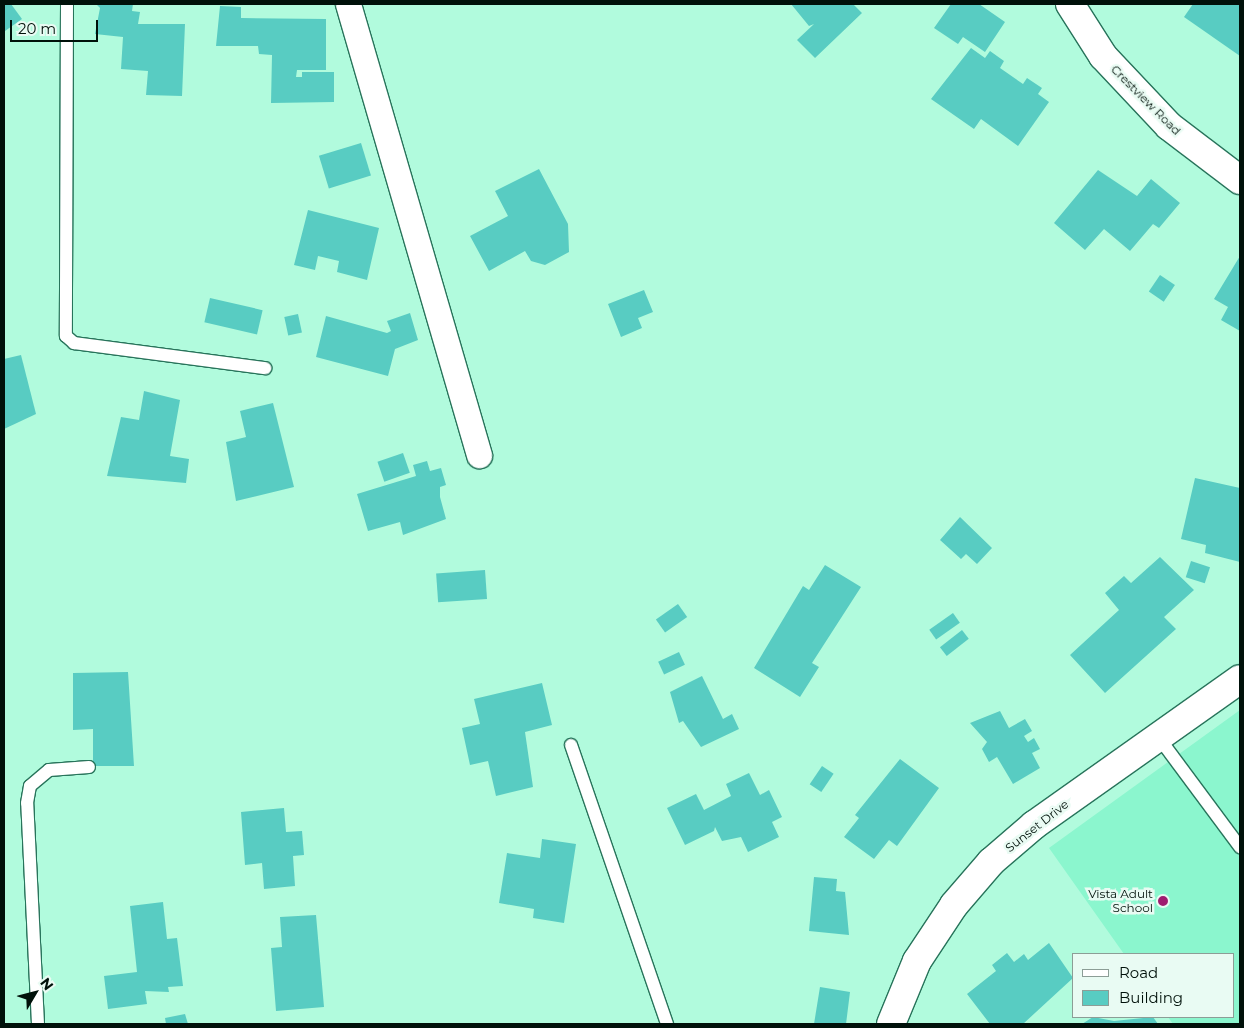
<!DOCTYPE html>
<style>
body{margin:0}
#map{position:relative;width:1244px;height:1028px;overflow:hidden;background:#b1fbdd;font-family:Montserrat,sans-serif}
div>[style]{position:absolute}
.built>*{inset:0;background:#8bf6ce}
.building>*{inset:0;background:#58ccc2;transform-origin:0 0}
.roads{filter:drop-shadow(1px 0 #28745b) drop-shadow(-1px 0 #28745b) drop-shadow(0 1px #28745b) drop-shadow(0 -1px #28745b)}
.lane>*{height:12px;margin:-6px;padding:0 6px;transform-origin:6px;border-radius:6px;background:#fff}
.street>*{height:25px;margin:-12.5px;padding:0 12.5px;transform-origin:12.5px;border-radius:12.5px;background:#fff}
.secondary>*{height:28px;margin:-14px;padding:0 14px;transform-origin:14px;border-radius:14px;background:#fff}
.dots>*{width:14px;height:14px;translate:-50% -50%;box-sizing:border-box;border:2px solid #e9fbf3;border-radius:50%}
span{translate:-50% -50%;white-space:nowrap;text-align:center;line-height:1.15;-webkit-text-stroke:5px #e9fbf3;paint-order:stroke}
.street-label{font-size:12px;color:#00110a}
.poi-label{font-size:12px;color:#00110a}
.right{translate:-100% -50%;text-align:right}
.frame{position:absolute;inset:0;border:5px solid #00110a;pointer-events:none}
.legend{position:absolute;left:1072px;top:953px;width:162px;height:65px;box-sizing:border-box;background:#e9fbf3;border:1px solid #8c9d96;margin:0;padding:6px 9px;list-style:none;font-size:15px;color:#00110a}
.legend li{display:flex;align-items:center;gap:10px;height:25px}
.legend b{width:25px;border:1px solid #8c9d96}
.north{position:absolute;left:10px;top:968px;width:50px;height:50px;-webkit-text-stroke:4px #e9fbf3;paint-order:stroke;rotate:53deg;font-size:14px;font-weight:700;line-height:20px;text-align:center;color:#00110a}
.north::after{content:'';display:block;margin:auto;width:18px;height:22px;background:#00110a;clip-path:polygon(50% 0,100% 100%,50% 72%,0 100%)}
.scale{position:absolute;left:10px;top:20px;width:88px;height:22px;box-sizing:border-box;border:2px solid #00110a;border-top:0;padding-left:6px;font-size:15px;line-height:18px;white-space:nowrap;color:#00110a;-webkit-text-stroke:4px #e9fbf3;paint-order:stroke}
</style>
<div id="map">
<div class="built">
<div style="clip-path:polygon(1240px 710px,1240px 1024px,1173px 1024px,1168px 1017px,1233px 1017px,1233px 954px,1124px 954px,1049px 848px)"></div>
</div>
<div class="building">
<div style="clip-path:polygon(4px 4px,11px 4px,22px 19px,5px 31px)"></div>
<div style="clip-path:polygon(96px 4px,133px 4px,132px 11px,140px 12px,138px 24px,185px 24px,182px 96px,146px 95px,148px 71px,121px 69px,123px 37px,95px 34px,100px 8px)"></div>
<div style="clip-path:polygon(791px 4px,853px 4px,862px 13px,815px 58px,797px 40px,814px 24px,809px 26px)"></div>
<div style="clip-path:polygon(951px 4px,979px 4px,1005px 22px,985px 52px,963px 37px,958px 44px,934px 28px)"></div>
<div style="clip-path:polygon(1193px 4px,1240px 5px,1240px 56px,1184px 17px)"></div>
<div style="clip-path:polygon(220px 6px,241px 7px,241px 18px,326px 19px,326px 70px,297px 70px,296px 77px,302px 77px,302px 72px,334px 72px,334px 102px,271px 103px,272px 55px,259px 54px,258px 46px,216px 46px)"></div>
<div style="clip-path:polygon(971px 48px,985px 58px,990px 51px,1004px 61px,1000px 68px,1023px 84px,1027px 78px,1042px 88px,1038px 94px,1049px 102px,1018px 146px,981px 119px,974px 129px,931px 99px)"></div>
<div style="left:361px;top:143px;width:34px;height:44px;rotate:73deg"></div>
<div style="clip-path:polygon(539px 169px,568px 224px,569px 252px,545px 265px,531px 261px,525px 251px,489px 271px,470px 236px,508px 216px,495px 191px)"></div>
<div style="clip-path:polygon(1098px 170px,1137px 196px,1151px 179px,1180px 203px,1159px 228px,1153px 224px,1130px 251px,1104px 229px,1085px 250px,1054px 223px)"></div>
<div style="clip-path:polygon(308px 210px,379px 228px,367px 280px,337px 272px,339px 261px,318px 256px,315px 270px,294px 265px)"></div>
<div style="clip-path:polygon(1240px 256px,1240px 331px,1221px 320px,1228px 307px,1214px 299px)"></div>
<div style="left:1160px;top:275px;width:18px;height:20px;rotate:34deg"></div>
<div style="clip-path:polygon(644px 290px,653px 312px,638px 318px,642px 328px,621px 337px,608px 304px)"></div>
<div style="left:210px;top:298px;width:54px;height:25px;rotate:13deg"></div>
<div style="clip-path:polygon(410px 313px,418px 340px,395px 349px,388px 376px,316px 357px,326px 316px,387px 333px,391px 331px,387px 321px)"></div>
<div style="left:298px;top:314px;width:19px;height:14px;rotate:78deg"></div>
<div style="clip-path:polygon(21px 355px,36px 414px,4px 429px,4px 359px)"></div>
<div style="clip-path:polygon(144px 391px,180px 400px,170px 456px,189px 459px,186px 483px,107px 476px,121px 417px,139px 420px)"></div>
<div style="clip-path:polygon(273px 403px,294px 487px,236px 501px,226px 442px,246px 437px,240px 411px)"></div>
<div style="left:403px;top:453px;width:21px;height:27px;rotate:71deg"></div>
<div style="clip-path:polygon(427px 461px,430px 471px,441px 468px,446px 485px,440px 487px,440px 497px,446px 519px,403px 535px,400px 522px,368px 531px,357px 494px,416px 476px,413px 465px)"></div>
<div style="clip-path:polygon(1195px 478px,1240px 488px,1240px 562px,1205px 553px,1206px 545px,1181px 539px)"></div>
<div style="clip-path:polygon(960px 517px,992px 548px,977px 564px,966px 554px,961px 559px,940px 540px)"></div>
<div style="clip-path:polygon(1160px 557px,1194px 590px,1164px 617px,1176px 629px,1105px 693px,1070px 655px,1119px 610px,1105px 593px,1124px 576px,1131px 583px)"></div>
<div style="left:1191px;top:561px;width:20px;height:17px;rotate:18deg"></div>
<div style="clip-path:polygon(825px 565px,861px 587px,812px 663px,819px 667px,800px 697px,754px 668px,803px 586px,809px 590px)"></div>
<div style="left:485px;top:570px;width:29px;height:49px;rotate:86deg"></div>
<div style="left:678px;top:604px;width:16px;height:27px;rotate:55deg"></div>
<div style="left:953px;top:613px;width:12px;height:29px;rotate:55deg"></div>
<div style="left:962px;top:630px;width:11px;height:28px;rotate:52deg"></div>
<div style="left:679px;top:652px;width:14px;height:23px;rotate:65deg"></div>
<div style="clip-path:polygon(128px 672px,134px 766px,93px 766px,93px 729px,73px 730px,73px 673px)"></div>
<div style="clip-path:polygon(702px 676px,723px 719px,732px 714px,739px 729px,701px 747px,683px 721px,679px 723px,670px 692px)"></div>
<div style="clip-path:polygon(542px 683px,552px 725px,525px 732px,533px 787px,496px 796px,488px 761px,470px 765px,462px 728px,480px 724px,474px 699px)"></div>
<div style="clip-path:polygon(1000px 711px,1009px 728px,1025px 719px,1032px 731px,1024px 736px,1028px 742px,1034px 738px,1040px 749px,1032px 753px,1040px 768px,1013px 784px,997px 757px,989px 762px,982px 749px,987px 742px,970px 723px)"></div>
<div style="clip-path:polygon(900px 759px,939px 788px,897px 846px,889px 840px,874px 859px,844px 837px,859px 818px,855px 815px)"></div>
<div style="left:822px;top:766px;width:14px;height:22px;rotate:34deg"></div>
<div style="clip-path:polygon(749px 773px,760px 795px,769px 790px,782px 817px,772px 822px,779px 837px,748px 852px,741px 837px,722px 841px,715px 827px,714px 831px,685px 845px,667px 808px,696px 794px,704px 810px,731px 796px,726px 784px)"></div>
<div style="clip-path:polygon(284px 808px,286px 832px,302px 831px,304px 855px,293px 856px,295px 886px,264px 889px,262px 863px,245px 865px,241px 812px)"></div>
<div style="clip-path:polygon(542px 839px,576px 844px,564px 923px,533px 918px,534px 909px,499px 903px,507px 853px,540px 858px)"></div>
<div style="clip-path:polygon(814px 877px,837px 879px,836px 891px,845px 892px,849px 935px,809px 931px)"></div>
<div style="clip-path:polygon(163px 902px,167px 939px,177px 938px,183px 986px,168px 987px,169px 992px,145px 991px,147px 1004px,108px 1009px,104px 976px,137px 972px,130px 906px)"></div>
<div style="clip-path:polygon(316px 915px,324px 1007px,276px 1011px,271px 948px,282px 947px,280px 917px)"></div>
<div style="clip-path:polygon(1049px 943px,1073px 978px,1023px 1024px,990px 1024px,967px 994px,996px 971px,992px 965px,1007px 953px,1014px 962px,1024px 954px,1028px 960px)"></div>
<div style="clip-path:polygon(820px 987px,850px 992px,846px 1024px,814px 1024px)"></div>
<div style="clip-path:polygon(185px 1014px,188px 1024px,166px 1024px,165px 1018px)"></div>
<div style="clip-path:polygon(1093px 1017px,1114px 1021px,1153px 1017px,1158px 1024px,1082px 1024px)"></div>
</div>
<div class="roads">
<div class="lane">
<div style="left:67px;top:4px;width:332px;rotate:90.2deg"></div>
<div style="left:66px;top:336px;width:11px;rotate:41deg"></div>
<div style="left:74px;top:343px;width:193px;rotate:7.5deg"></div>
<div style="left:1159px;top:738px;width:136px;rotate:53.4deg"></div>
<div style="left:571px;top:745px;width:295px;rotate:71deg"></div>
<div style="left:38px;top:1024px;width:221px;rotate:-92.8deg"></div>
<div style="left:27px;top:803px;width:17px;rotate:-80deg"></div>
<div style="left:30px;top:786px;width:25px;rotate:-40deg"></div>
<div style="left:49px;top:770px;width:40px;rotate:-4.3deg"></div>
</div>
<div class="street">
<div style="left:348px;top:4px;width:470px;rotate:73.8deg"></div>
</div>
<div class="secondary">
<div style="left:1070px;top:4px;width:62px;rotate:57.6deg"></div>
<div style="left:1103px;top:56px;width:96px;rotate:46.7deg"></div>
<div style="left:1169px;top:126px;width:89px;rotate:37.3deg"></div>
<div style="left:891px;top:1024px;width:68px;rotate:-67.6deg"></div>
<div style="left:917px;top:961px;width:67px;rotate:-56.5deg"></div>
<div style="left:954px;top:905px;width:57px;rotate:-49.3deg"></div>
<div style="left:991px;top:862px;width:57px;rotate:-40.7deg"></div>
<div style="left:1034px;top:825px;width:252px;rotate:-35.3deg"></div>
</div>
</div>
<div class="dots">
<div style="left:1163px;top:901px;background:#9f1d70"></div>
</div>
<div class="street-label">
<span style="left:1146px;top:100px;rotate:45deg">Crestview Road</span>
<span style="left:1037px;top:826px;rotate:-38deg">Sunset Drive</span>
</div>
<div class="poi-label">
<span class="right" style="left:1153px;top:901px">Vista Adult<br>School</span>
</div>
<div class="frame"></div>
<ul class="legend">
<li><b style="height:6px;background:#fff"></b>Road</li>
<li><b style="height:14px;background:#58ccc2"></b>Building</li>
</ul>
<div class="north">N</div>
<div class="scale">20 m</div>
</div>
